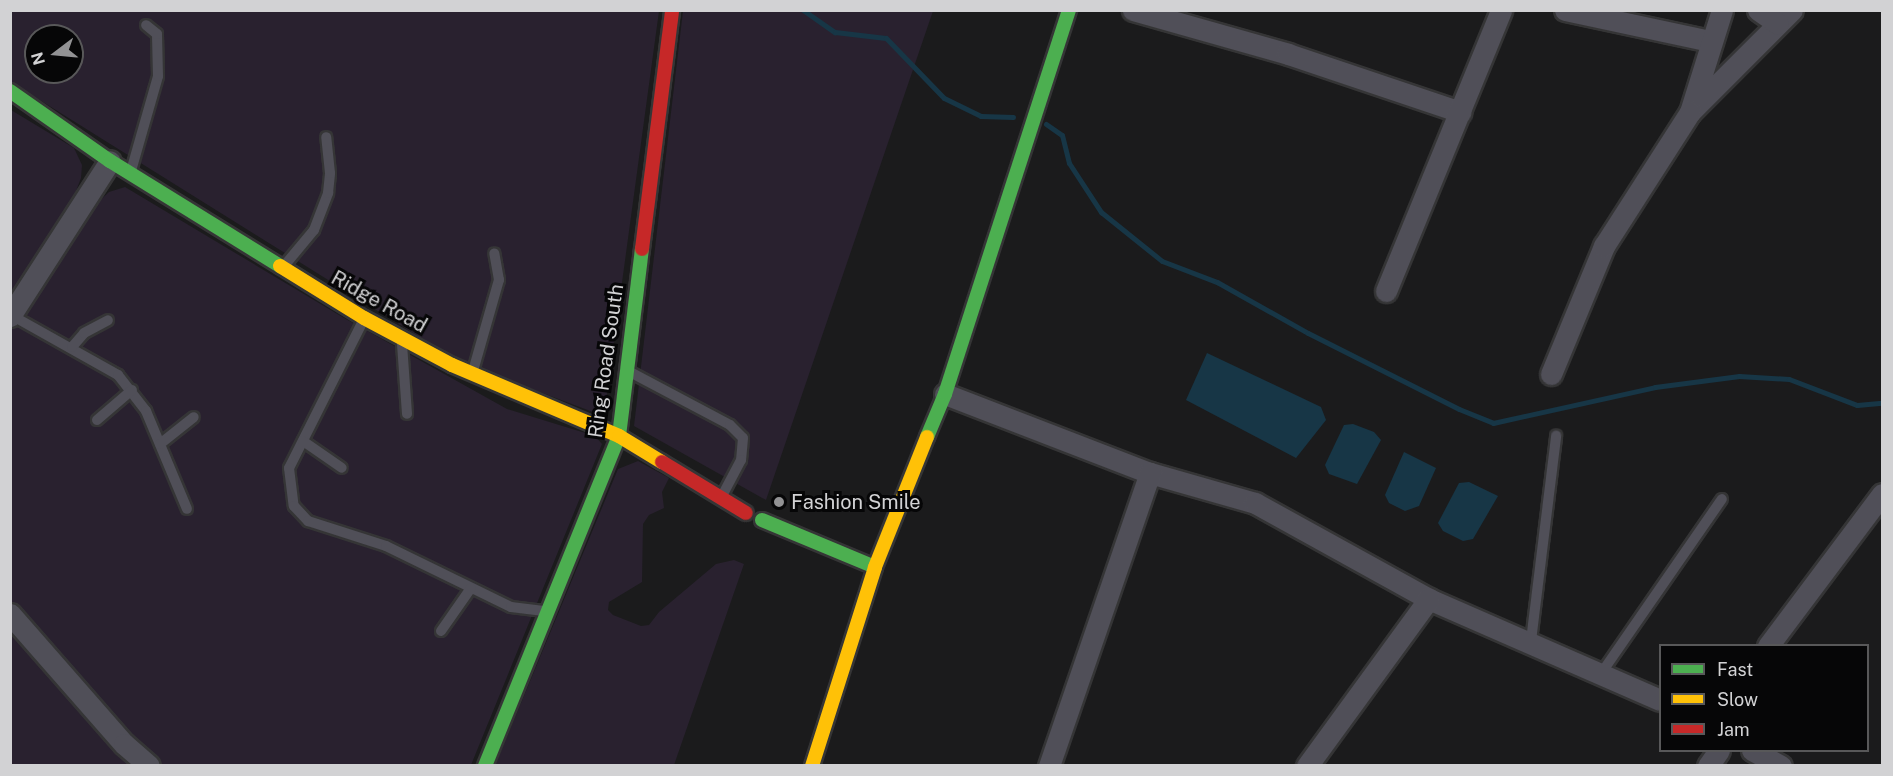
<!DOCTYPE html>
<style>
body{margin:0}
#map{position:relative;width:1893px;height:776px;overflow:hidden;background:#1b1b1c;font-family:"Public Sans",sans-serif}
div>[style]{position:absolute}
.green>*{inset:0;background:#29212f}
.water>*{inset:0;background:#173646}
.stream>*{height:5px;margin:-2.5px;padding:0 2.5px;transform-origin:2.5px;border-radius:2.5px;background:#173646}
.roads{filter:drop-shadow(2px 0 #353536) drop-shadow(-2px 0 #353536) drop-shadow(0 2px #353536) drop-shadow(0 -2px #353536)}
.lane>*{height:10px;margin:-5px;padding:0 5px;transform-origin:5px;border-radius:5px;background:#504f58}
.street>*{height:21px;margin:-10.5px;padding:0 10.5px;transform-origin:10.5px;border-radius:10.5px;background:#504f58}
.fast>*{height:14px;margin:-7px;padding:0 7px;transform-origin:7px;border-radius:7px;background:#4caf50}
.slow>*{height:14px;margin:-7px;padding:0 7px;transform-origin:7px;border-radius:7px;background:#ffc107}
.jam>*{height:14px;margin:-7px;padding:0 7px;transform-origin:7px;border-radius:7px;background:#c62828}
.dots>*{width:16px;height:16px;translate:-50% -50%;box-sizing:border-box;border:3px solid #060607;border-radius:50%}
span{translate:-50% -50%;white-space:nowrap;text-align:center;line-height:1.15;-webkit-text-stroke:6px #060607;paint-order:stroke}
.street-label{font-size:20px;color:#d2d2d4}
.poi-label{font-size:20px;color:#d2d2d4}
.left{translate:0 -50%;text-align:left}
.frame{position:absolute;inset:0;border:12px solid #d2d2d4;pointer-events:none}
.legend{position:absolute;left:1659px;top:644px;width:210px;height:108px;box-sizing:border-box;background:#060607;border:2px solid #585859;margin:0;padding:8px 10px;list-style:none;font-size:18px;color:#d2d2d4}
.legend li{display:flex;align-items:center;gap:12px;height:30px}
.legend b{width:30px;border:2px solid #585859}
.north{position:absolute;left:24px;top:24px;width:60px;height:60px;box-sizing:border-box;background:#060607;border:2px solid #585859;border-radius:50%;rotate:254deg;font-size:16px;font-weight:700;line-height:24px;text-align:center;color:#d2d2d4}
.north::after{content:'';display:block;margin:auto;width:21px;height:27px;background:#929294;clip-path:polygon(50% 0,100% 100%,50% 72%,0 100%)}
</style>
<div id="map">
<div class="green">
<div style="clip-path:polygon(evenodd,10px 11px,659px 11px,606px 400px,600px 408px,593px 412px,458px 361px,11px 82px,10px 11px,36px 36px,72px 36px,72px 72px,36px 72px,36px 36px)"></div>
<div style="clip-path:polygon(683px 11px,933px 11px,766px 500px,634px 426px)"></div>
<div style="clip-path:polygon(11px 110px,74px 148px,82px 165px,81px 178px,71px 204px,11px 297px)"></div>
<div style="clip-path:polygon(125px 187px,344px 318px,507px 409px,595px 436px,602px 444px,471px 765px,11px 765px,10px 331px,80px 219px,109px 192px)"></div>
<div style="clip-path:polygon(638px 461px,669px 478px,662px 492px,664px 508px,649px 515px,643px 524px,642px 582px,609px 602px,608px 610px,613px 615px,641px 626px,649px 625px,659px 612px,716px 564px,734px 560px,744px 564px,674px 765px,495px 766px,618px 469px)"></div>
</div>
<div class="water">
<div style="clip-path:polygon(1207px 353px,1321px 407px,1326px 420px,1296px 458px,1186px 400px)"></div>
<div style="clip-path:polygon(1353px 424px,1374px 432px,1381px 440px,1357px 484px,1329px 474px,1325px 465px,1344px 425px)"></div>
<div style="clip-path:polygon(1404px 452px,1436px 468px,1419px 506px,1405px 511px,1389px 503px,1385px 495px)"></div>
<div style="clip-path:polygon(1469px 482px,1498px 496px,1473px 539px,1463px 541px,1443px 531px,1438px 523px,1459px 483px)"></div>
</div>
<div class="stream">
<div style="left:803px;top:10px;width:39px;rotate:35deg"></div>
<div style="left:835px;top:32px;width:51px;rotate:6.7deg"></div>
<div style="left:886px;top:38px;width:83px;rotate:46deg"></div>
<div style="left:944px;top:98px;width:41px;rotate:25.9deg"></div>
<div style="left:981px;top:116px;width:32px;rotate:2deg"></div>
<div style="left:1046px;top:124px;width:19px;rotate:35deg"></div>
<div style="left:1062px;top:135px;width:29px;rotate:76deg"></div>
<div style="left:1069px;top:163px;width:59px;rotate:56.9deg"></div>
<div style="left:1101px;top:212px;width:78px;rotate:38.8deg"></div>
<div style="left:1162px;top:261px;width:59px;rotate:20.9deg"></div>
<div style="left:1217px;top:282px;width:104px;rotate:29.3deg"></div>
<div style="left:1308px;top:333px;width:169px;rotate:26.7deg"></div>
<div style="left:1459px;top:409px;width:37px;rotate:22deg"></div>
<div style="left:1493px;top:423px;width:166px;rotate:-12.5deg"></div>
<div style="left:1655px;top:387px;width:85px;rotate:-7.5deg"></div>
<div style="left:1739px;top:376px;width:50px;rotate:3.4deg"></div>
<div style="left:1789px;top:379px;width:73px;rotate:20.9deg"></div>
<div style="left:1857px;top:405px;width:25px;rotate:-5deg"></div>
</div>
<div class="roads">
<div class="lane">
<div style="left:131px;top:171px;width:99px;rotate:-74.1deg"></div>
<div style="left:158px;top:76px;width:42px;rotate:-91.4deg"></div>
<div style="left:157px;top:34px;width:14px;rotate:-141deg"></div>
<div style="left:284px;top:266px;width:47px;rotate:-50.2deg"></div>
<div style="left:314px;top:230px;width:40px;rotate:-69deg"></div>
<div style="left:328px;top:193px;width:20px;rotate:-84deg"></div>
<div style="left:330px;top:173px;width:36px;rotate:-96deg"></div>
<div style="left:11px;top:315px;width:123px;rotate:29.3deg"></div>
<div style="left:118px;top:375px;width:46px;rotate:52.1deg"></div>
<div style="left:146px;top:411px;width:106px;rotate:67.3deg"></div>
<div style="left:364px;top:319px;width:167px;rotate:116.7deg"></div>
<div style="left:289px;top:468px;width:38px;rotate:83deg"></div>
<div style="left:294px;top:506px;width:21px;rotate:47deg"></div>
<div style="left:308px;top:521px;width:82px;rotate:17.8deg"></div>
<div style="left:386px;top:546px;width:139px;rotate:26deg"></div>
<div style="left:511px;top:607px;width:35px;rotate:7deg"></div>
<div style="left:402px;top:344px;width:70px;rotate:85.9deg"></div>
<div style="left:72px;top:347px;width:18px;rotate:-49deg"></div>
<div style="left:84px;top:333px;width:27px;rotate:-28deg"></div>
<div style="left:473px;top:371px;width:95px;rotate:-74.1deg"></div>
<div style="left:499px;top:280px;width:27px;rotate:-100deg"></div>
<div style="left:630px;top:372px;width:113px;rotate:27.9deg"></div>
<div style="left:730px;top:425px;width:18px;rotate:45deg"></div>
<div style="left:743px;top:438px;width:22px;rotate:95deg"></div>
<div style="left:741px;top:460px;width:41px;rotate:117.8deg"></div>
<div style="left:97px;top:420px;width:46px;rotate:-40.6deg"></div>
<div style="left:303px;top:441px;width:47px;rotate:34.7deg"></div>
<div style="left:160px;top:444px;width:43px;rotate:-38.5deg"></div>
<div style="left:441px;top:631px;width:52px;rotate:-55.1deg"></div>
<div style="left:1531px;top:641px;width:207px;rotate:-83deg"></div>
<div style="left:1600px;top:675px;width:214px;rotate:-55.3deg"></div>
</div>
<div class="street">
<div style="left:1133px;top:10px;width:161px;rotate:15.8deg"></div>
<div style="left:1288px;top:54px;width:182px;rotate:18.6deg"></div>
<div style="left:1565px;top:10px;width:147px;rotate:12.1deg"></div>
<div style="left:1722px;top:10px;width:107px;rotate:107.4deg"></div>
<div style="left:1690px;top:112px;width:144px;rotate:-45deg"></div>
<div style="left:1758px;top:10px;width:24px;rotate:35deg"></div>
<div style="left:1386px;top:291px;width:304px;rotate:-67.7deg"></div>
<div style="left:10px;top:316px;width:184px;rotate:-57.2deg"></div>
<div style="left:1551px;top:374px;width:139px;rotate:-67.5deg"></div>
<div style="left:1604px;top:246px;width:159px;rotate:-57.3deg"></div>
<div style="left:945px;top:394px;width:220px;rotate:21.1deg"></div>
<div style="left:1150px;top:473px;width:109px;rotate:15.9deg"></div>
<div style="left:1255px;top:503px;width:199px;rotate:28.9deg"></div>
<div style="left:1429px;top:599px;width:252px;rotate:23.6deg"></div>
<div style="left:10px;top:614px;width:173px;rotate:48.8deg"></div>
<div style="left:124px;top:744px;width:33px;rotate:41deg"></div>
<div style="left:1768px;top:646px;width:190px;rotate:-53.1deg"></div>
<div style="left:1752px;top:750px;width:33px;rotate:29deg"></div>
<div style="left:1049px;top:766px;width:310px;rotate:-71deg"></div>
<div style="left:1307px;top:766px;width:207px;rotate:-53.9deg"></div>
<div style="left:1708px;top:766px;width:19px;rotate:-55deg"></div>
</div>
<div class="fast">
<div style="left:10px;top:91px;width:122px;rotate:35deg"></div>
<div style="left:110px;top:161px;width:200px;rotate:31.7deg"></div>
<div style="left:927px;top:437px;width:47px;rotate:-67.3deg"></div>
<div style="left:945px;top:394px;width:404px;rotate:-72.1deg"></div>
<div style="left:762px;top:520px;width:122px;rotate:22.6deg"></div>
<div style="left:485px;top:766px;width:356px;rotate:-67.9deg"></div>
<div style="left:619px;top:436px;width:188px;rotate:-83deg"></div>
</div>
<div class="slow">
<div style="left:280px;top:266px;width:99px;rotate:31.8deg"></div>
<div style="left:364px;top:318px;width:100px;rotate:28.1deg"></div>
<div style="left:452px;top:365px;width:181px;rotate:23deg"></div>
<div style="left:619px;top:436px;width:50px;rotate:31.2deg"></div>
<div style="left:812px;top:766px;width:209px;rotate:-72.4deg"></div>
<div style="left:875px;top:567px;width:140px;rotate:-68.2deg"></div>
</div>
<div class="jam">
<div style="left:642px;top:249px;width:241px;rotate:-82.8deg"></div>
<div style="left:662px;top:462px;width:98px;rotate:31.3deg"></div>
</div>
</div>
<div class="dots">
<div style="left:779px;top:502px;background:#929294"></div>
</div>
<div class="street-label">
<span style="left:379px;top:302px;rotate:29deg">Ridge Road</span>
<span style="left:606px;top:361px;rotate:-82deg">Ring Road South</span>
</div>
<div class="poi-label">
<span class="left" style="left:791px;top:502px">Fashion Smile</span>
</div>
<div class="frame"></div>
<ul class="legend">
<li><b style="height:8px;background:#4caf50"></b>Fast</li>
<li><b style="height:8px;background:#ffc107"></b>Slow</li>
<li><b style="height:8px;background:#c62828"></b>Jam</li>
</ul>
<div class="north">N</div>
</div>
